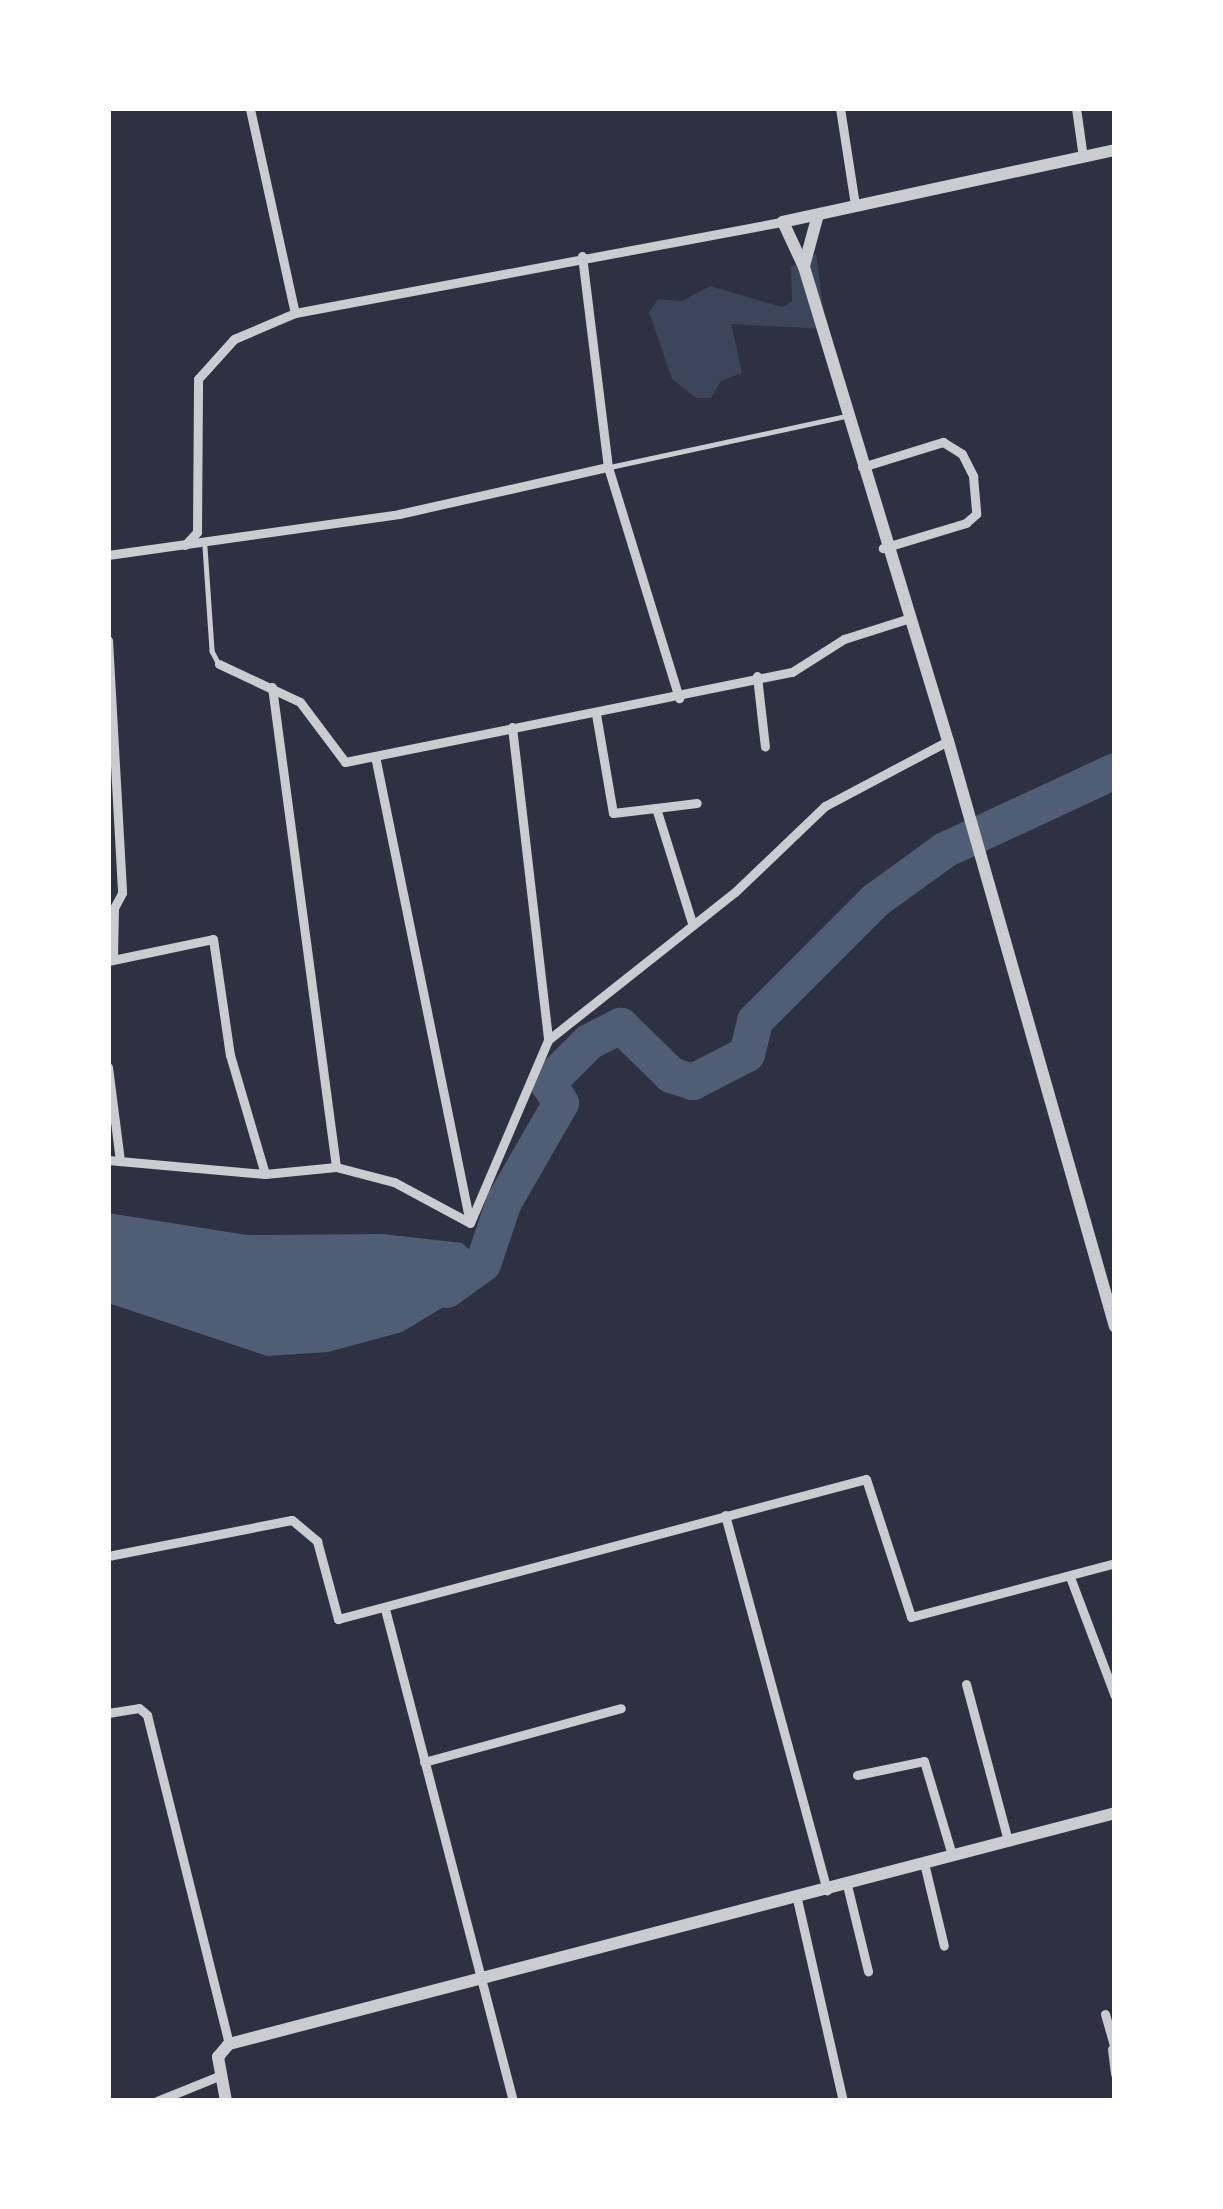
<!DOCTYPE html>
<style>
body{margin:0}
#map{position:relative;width:1223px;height:2209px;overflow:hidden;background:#2d3142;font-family:Lora,serif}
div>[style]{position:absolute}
.green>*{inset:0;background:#3c4559}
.water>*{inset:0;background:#4f5d75}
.river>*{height:36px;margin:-18px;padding:0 18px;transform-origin:18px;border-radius:18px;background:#4f5d75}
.service>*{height:4.5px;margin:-2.25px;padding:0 2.25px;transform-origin:2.25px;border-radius:2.25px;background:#caccd0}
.minor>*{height:9px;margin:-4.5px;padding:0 4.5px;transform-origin:4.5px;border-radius:4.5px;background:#caccd0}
.tertiary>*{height:12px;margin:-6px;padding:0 6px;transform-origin:6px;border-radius:6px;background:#caccd0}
span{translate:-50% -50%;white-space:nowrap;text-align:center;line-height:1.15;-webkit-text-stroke:10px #fff;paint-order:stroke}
.frame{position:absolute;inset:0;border:111px solid #fff;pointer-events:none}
</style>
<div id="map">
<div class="green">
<div style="clip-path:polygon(816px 254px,826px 329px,731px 324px,742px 373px,721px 381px,711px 398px,696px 398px,672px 379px,649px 312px,658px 299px,682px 301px,710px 286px,782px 307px,792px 302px,791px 267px)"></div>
</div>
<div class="water">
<div style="clip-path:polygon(108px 1213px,247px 1235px,383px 1234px,462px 1243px,497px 1275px,402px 1332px,328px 1352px,267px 1356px,108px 1303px)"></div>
</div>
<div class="river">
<div style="left:447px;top:1290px;width:44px;rotate:-35.8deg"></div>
<div style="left:483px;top:1264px;width:65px;rotate:-71.3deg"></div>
<div style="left:504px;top:1202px;width:114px;rotate:-60.1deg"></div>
<div style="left:561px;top:1103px;width:24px;rotate:-123deg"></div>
<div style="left:548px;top:1083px;width:58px;rotate:-45deg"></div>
<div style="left:589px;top:1042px;width:36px;rotate:-27deg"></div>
<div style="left:621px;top:1026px;width:70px;rotate:44.4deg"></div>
<div style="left:671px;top:1075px;width:23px;rotate:18deg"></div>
<div style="left:693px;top:1082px;width:61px;rotate:-27.4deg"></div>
<div style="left:747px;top:1054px;width:34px;rotate:-76deg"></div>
<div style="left:755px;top:1021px;width:171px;rotate:-45deg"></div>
<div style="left:876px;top:900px;width:85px;rotate:-35.9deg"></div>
<div style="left:945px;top:850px;width:187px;rotate:-24.9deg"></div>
</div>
<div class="service">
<div style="left:610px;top:467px;width:240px;rotate:-12.2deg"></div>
<div style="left:205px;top:547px;width:104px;rotate:86.1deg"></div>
<div style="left:212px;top:651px;width:15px;rotate:62deg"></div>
</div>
<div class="minor">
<div style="left:840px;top:108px;width:98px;rotate:81.2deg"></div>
<div style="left:1076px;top:108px;width:49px;rotate:81.9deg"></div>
<div style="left:250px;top:109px;width:209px;rotate:77.6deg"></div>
<div style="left:582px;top:256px;width:213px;rotate:83deg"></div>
<div style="left:608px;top:467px;width:242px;rotate:72.9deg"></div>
<div style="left:862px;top:467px;width:85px;rotate:-17.2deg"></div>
<div style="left:943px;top:442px;width:22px;rotate:32deg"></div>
<div style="left:962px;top:454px;width:25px;rotate:63deg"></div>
<div style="left:973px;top:476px;width:38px;rotate:85deg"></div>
<div style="left:976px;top:514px;width:13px;rotate:138deg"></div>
<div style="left:966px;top:523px;width:87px;rotate:163.2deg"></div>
<div style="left:185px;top:545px;width:18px;rotate:-47deg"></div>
<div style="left:197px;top:532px;width:153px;rotate:-89.6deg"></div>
<div style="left:198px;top:379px;width:54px;rotate:-48deg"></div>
<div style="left:234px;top:339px;width:66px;rotate:-23.1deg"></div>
<div style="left:295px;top:313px;width:496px;rotate:-10.6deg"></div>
<div style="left:108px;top:555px;width:294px;rotate:-8deg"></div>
<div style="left:399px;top:514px;width:214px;rotate:-12.7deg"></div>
<div style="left:108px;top:640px;width:253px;rotate:86.8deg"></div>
<div style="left:122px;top:893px;width:17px;rotate:118deg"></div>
<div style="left:114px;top:908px;width:47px;rotate:91.2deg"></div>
<div style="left:219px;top:664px;width:89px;rotate:25.1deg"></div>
<div style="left:300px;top:702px;width:75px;rotate:53.1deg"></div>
<div style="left:345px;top:762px;width:456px;rotate:-11.4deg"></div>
<div style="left:792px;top:672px;width:62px;rotate:-32.4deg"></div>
<div style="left:844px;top:639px;width:66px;rotate:-17.6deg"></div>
<div style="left:757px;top:676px;width:71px;rotate:83.6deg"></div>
<div style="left:272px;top:687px;width:484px;rotate:82.4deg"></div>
<div style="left:596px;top:714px;width:100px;rotate:80.3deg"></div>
<div style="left:613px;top:813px;width:43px;rotate:-6.6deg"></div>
<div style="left:656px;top:808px;width:121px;rotate:72.6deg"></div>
<div style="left:512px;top:727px;width:315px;rotate:83.4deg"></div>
<div style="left:375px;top:756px;width:475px;rotate:78.5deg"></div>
<div style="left:656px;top:808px;width:41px;rotate:-7deg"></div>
<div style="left:108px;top:961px;width:107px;rotate:-11.8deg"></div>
<div style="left:213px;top:939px;width:117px;rotate:81.7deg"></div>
<div style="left:230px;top:1055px;width:124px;rotate:73.6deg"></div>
<div style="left:108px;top:1067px;width:95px;rotate:82.7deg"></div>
<div style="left:108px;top:1160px;width:158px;rotate:5.1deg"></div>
<div style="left:265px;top:1174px;width:71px;rotate:-5.6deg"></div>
<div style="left:336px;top:1167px;width:60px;rotate:14.5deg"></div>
<div style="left:394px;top:1182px;width:86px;rotate:28.3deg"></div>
<div style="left:470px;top:1223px;width:199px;rotate:-66.9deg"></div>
<div style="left:548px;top:1040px;width:238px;rotate:-38.4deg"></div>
<div style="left:735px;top:892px;width:124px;rotate:-43.7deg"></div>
<div style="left:825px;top:806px;width:139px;rotate:-27.9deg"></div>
<div style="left:725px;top:1515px;width:389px;rotate:74.8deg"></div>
<div style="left:108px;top:1556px;width:187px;rotate:-11.1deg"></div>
<div style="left:292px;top:1520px;width:33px;rotate:40deg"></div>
<div style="left:317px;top:1541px;width:81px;rotate:74.9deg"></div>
<div style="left:338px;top:1619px;width:546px;rotate:-14.85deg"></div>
<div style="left:866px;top:1479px;width:145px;rotate:71.9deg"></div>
<div style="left:911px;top:1617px;width:211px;rotate:-14.8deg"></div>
<div style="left:1070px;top:1577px;width:127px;rotate:69.3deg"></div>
<div style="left:385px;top:1609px;width:508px;rotate:75.42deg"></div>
<div style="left:966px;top:1684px;width:163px;rotate:75deg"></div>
<div style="left:108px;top:1713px;width:31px;rotate:-9deg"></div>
<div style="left:139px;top:1708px;width:11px;rotate:41deg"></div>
<div style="left:147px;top:1715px;width:339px;rotate:76deg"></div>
<div style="left:424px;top:1762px;width:204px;rotate:-15.3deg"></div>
<div style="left:857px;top:1775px;width:68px;rotate:-11.8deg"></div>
<div style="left:924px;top:1761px;width:98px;rotate:73.4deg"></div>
<div style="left:924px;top:1863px;width:85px;rotate:76.5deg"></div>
<div style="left:847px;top:1885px;width:89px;rotate:76.3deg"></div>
<div style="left:797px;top:1899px;width:207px;rotate:77.2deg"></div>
<div style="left:1105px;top:2014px;width:36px;rotate:74deg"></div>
<div style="left:1112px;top:2049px;width:25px;rotate:83deg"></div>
<div style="left:157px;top:2101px;width:67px;rotate:-22deg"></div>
</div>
<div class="tertiary">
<div style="left:1115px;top:150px;width:340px;rotate:167.8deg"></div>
<div style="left:783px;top:222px;width:50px;rotate:65deg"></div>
<div style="left:804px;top:267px;width:495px;rotate:73.1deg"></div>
<div style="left:948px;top:741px;width:609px;rotate:74.09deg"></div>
<div style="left:804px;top:266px;width:50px;rotate:-74.8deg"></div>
<div style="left:226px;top:2101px;width:45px;rotate:-100.3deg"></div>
<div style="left:218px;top:2057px;width:17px;rotate:-50deg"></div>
<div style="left:229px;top:2044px;width:916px;rotate:-14.61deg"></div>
</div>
<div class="frame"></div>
</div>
